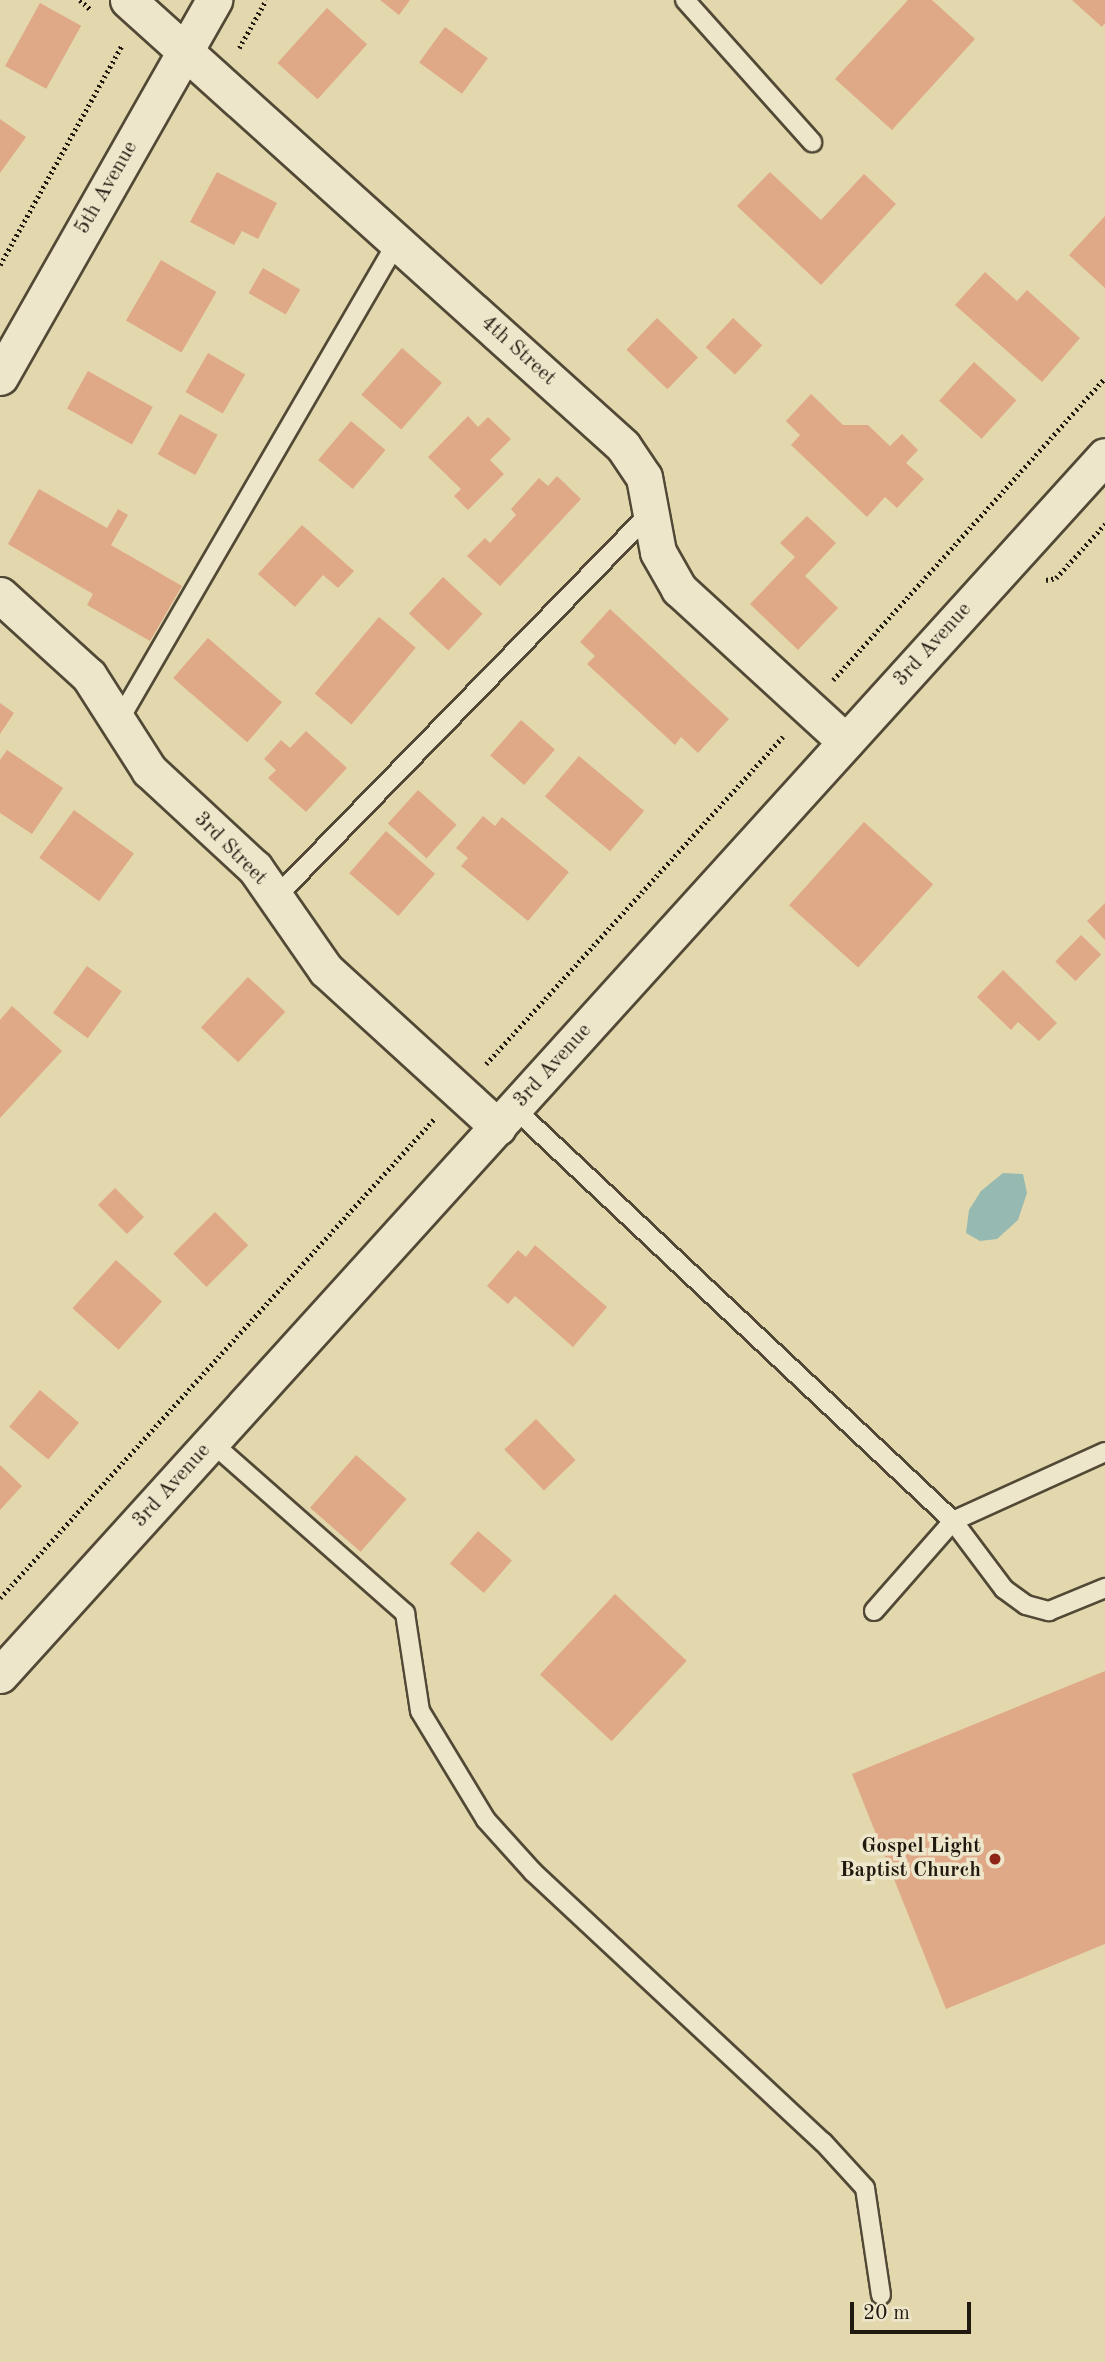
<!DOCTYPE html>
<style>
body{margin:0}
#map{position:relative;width:1105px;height:2362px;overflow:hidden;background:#e3d8ad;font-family:"Old Standard TT",serif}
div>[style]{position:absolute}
.water>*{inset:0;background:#96b9b1}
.building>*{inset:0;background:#dfa887;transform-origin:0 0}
.path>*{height:4.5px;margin-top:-2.25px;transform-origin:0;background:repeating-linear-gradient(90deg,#20190f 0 2px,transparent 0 5.5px)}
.roads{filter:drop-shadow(2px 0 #514936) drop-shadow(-2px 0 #514936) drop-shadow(0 2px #514936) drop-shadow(0 -2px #514936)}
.service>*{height:18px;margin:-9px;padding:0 9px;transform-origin:9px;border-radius:9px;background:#ede6ca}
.minor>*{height:35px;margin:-17.5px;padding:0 17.5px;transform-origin:17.5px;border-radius:17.5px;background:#ede6ca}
.dots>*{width:19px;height:19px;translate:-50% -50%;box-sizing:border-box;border:4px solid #ede6ca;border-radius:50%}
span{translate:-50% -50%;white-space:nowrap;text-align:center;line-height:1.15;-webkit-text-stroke:7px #ede6ca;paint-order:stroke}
.street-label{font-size:21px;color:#20190f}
.poi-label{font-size:21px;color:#20190f;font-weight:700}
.right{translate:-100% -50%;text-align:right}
.scale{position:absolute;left:850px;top:2302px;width:121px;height:32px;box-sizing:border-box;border:4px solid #20190f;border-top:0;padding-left:9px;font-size:21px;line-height:24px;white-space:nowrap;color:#20190f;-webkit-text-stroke:5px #ede6ca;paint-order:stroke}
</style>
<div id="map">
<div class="water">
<div style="clip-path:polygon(1003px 1173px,1023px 1174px,1027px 1193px,1018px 1220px,997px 1239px,980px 1241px,966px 1233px,969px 1210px,981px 1191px)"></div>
</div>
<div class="building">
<div style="clip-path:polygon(380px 0,410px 0,399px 15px)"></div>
<div style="clip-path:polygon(908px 0,932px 0,975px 39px,892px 130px,835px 79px)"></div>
<div style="clip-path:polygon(1072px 0,1105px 0,1105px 23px,1102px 27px)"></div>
<div style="left:40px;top:3px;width:47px;height:72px;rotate:29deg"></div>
<div style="left:327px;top:8px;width:54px;height:74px;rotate:42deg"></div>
<div style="left:445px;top:27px;width:53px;height:44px;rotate:36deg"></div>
<div style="clip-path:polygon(0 119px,26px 137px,0 173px)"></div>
<div style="clip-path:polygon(217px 172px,277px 203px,258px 239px,242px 231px,234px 245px,190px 222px)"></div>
<div style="clip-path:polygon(770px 172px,821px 220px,864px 174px,896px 204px,821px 285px,737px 206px)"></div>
<div style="clip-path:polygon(1105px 216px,1105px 288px,1069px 255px)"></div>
<div style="left:161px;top:260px;width:64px;height:70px;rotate:30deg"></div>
<div style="left:263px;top:268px;width:43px;height:29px;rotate:30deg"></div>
<div style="clip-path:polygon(985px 272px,1017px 301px,1027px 290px,1080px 338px,1042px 382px,955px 305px)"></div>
<div style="left:657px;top:318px;width:57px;height:44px;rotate:44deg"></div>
<div style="left:733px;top:318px;width:40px;height:40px;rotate:43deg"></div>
<div style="left:402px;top:348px;width:53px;height:62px;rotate:41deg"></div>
<div style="left:208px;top:353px;width:43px;height:45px;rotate:30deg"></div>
<div style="left:974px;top:362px;width:57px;height:52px;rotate:42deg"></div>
<div style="left:88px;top:371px;width:74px;height:43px;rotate:29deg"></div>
<div style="clip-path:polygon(811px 394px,843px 425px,868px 425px,890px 446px,902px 434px,918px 450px,906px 463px,924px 479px,897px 508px,885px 497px,867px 517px,791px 445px,800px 435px,786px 421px)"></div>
<div style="left:180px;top:414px;width:43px;height:46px;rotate:29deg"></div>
<div style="clip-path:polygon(468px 416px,478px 427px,488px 417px,511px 439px,490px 460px,504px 474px,468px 510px,454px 496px,461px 489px,428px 457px)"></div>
<div style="left:351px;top:421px;width:45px;height:51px;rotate:40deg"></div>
<div style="clip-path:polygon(557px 476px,581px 499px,500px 586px,467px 556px,485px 538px,490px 543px,516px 515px,511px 509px,539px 478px,548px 486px)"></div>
<div style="clip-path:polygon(39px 489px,107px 528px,118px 509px,128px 515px,111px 545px,182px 586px,150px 641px,87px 605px,93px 594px,8px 544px)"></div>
<div style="clip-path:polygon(807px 516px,836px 543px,805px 576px,838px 608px,798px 650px,750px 604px,795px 557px,780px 543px)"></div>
<div style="clip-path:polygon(302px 525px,354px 571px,338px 588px,323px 575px,295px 607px,258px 574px)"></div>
<div style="left:443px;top:577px;width:54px;height:50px;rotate:43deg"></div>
<div style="clip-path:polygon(610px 609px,729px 719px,698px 753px,681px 737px,675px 745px,587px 664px,595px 656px,580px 642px)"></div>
<div style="left:379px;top:617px;width:48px;height:100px;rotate:40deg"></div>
<div style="left:208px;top:638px;width:98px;height:53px;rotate:41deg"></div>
<div style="clip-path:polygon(0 703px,14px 713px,0 734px)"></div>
<div style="left:521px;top:720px;width:45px;height:47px;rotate:41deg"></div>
<div style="clip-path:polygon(306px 731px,347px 768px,306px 812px,268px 778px,276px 770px,264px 759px,281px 740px,290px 748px)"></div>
<div style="clip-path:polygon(7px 750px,63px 788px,32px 834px,0 813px,0 760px)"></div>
<div style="left:579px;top:756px;width:85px;height:53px;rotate:40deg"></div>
<div style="left:418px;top:790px;width:52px;height:45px;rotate:42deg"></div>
<div style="left:74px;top:810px;width:74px;height:59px;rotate:36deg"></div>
<div style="clip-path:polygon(483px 816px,495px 826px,502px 817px,569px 872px,528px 921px,461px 866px,468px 858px,456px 848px)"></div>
<div style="left:864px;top:822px;width:93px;height:112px;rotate:42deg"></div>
<div style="left:386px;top:831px;width:65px;height:56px;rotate:41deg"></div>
<div style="clip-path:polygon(1105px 903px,1105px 940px,1087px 921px)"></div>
<div style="left:1081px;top:935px;width:28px;height:37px;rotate:44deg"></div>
<div style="left:87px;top:966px;width:43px;height:58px;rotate:36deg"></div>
<div style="clip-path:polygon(1003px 970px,1057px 1023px,1039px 1041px,1018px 1022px,1011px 1030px,977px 997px)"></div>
<div style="left:248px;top:977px;width:51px;height:69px;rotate:43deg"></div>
<div style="clip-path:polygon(12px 1006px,62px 1051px,0 1118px,0 1020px)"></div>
<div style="left:115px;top:1188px;width:41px;height:24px;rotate:45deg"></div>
<div style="left:215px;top:1212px;width:47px;height:59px;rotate:45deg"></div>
<div style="clip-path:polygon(535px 1245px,607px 1307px,573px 1347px,515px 1296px,508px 1304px,487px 1286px,518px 1250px,526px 1257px)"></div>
<div style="left:116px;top:1260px;width:62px;height:65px;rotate:42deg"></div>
<div style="left:40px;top:1390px;width:51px;height:48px;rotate:40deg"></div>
<div style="left:536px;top:1419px;width:57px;height:44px;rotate:46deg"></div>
<div style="left:356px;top:1455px;width:67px;height:70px;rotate:41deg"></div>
<div style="clip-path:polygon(0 1465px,22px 1486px,0 1510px)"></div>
<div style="left:478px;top:1531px;width:45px;height:43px;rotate:41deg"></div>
<div style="left:615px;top:1594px;width:98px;height:110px;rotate:43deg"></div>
<div style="clip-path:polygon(1105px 1671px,1105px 1944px,946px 2009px,852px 1774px)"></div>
</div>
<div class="path">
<div style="left:80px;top:0;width:15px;rotate:42deg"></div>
<div style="left:239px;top:48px;width:55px;rotate:-60.6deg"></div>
<div style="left:0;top:265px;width:252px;rotate:-61deg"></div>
<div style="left:1046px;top:580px;width:10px;rotate:-11deg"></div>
<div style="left:1056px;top:578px;width:73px;rotate:-47.8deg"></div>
<div style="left:833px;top:680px;width:406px;rotate:-48deg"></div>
<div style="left:486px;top:1064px;width:442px;rotate:-47.8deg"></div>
<div style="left:0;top:1598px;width:646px;rotate:-47.82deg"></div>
</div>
<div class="roads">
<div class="service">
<div style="left:685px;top:0;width:191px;rotate:48.2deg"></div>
<div style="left:118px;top:722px;width:555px;rotate:-59.83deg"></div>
<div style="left:276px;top:897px;width:539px;rotate:-45.75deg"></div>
<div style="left:515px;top:1109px;width:601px;rotate:43.25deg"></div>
<div style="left:953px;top:1521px;width:85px;rotate:53.1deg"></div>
<div style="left:1004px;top:1589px;width:27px;rotate:36deg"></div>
<div style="left:1026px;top:1605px;width:24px;rotate:15deg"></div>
<div style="left:1049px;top:1611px;width:61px;rotate:-22.3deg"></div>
<div style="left:211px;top:1442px;width:259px;rotate:41.4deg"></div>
<div style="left:405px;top:1613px;width:99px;rotate:81.3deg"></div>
<div style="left:420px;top:1711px;width:127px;rotate:58.8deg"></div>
<div style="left:486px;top:1820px;width:70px;rotate:47.9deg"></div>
<div style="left:533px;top:1872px;width:396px;rotate:43deg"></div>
<div style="left:823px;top:2142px;width:62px;rotate:47.6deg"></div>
<div style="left:865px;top:2188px;width:108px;rotate:81.5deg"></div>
<div style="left:874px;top:1611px;width:120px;rotate:-48.7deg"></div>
<div style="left:953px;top:1521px;width:167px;rotate:-24.4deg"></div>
</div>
<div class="minor">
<div style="left:128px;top:0;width:666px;rotate:42.02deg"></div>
<div style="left:623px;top:446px;width:37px;rotate:56deg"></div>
<div style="left:644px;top:477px;width:76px;rotate:79.4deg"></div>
<div style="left:658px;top:552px;width:43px;rotate:60.4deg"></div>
<div style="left:679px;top:589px;width:226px;rotate:42.5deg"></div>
<div style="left:0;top:377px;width:434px;rotate:-60.4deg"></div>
<div style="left:0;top:595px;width:120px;rotate:42.3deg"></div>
<div style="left:89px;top:676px;width:112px;rotate:57.4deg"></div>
<div style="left:149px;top:770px;width:144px;rotate:42.8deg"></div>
<div style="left:255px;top:868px;width:124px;rotate:55.2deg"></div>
<div style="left:326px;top:970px;width:233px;rotate:42.4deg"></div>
<div style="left:0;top:1675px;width:1645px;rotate:-47.81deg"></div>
</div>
</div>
<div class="dots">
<div style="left:995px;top:1859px;background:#8f2418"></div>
</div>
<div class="street-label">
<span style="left:107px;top:188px;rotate:-60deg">5th Avenue</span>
<span style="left:518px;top:351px;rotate:42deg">4th Street</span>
<span style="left:933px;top:645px;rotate:-48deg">3rd Avenue</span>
<span style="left:230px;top:849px;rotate:45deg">3rd Street</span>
<span style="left:553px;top:1066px;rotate:-48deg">3rd Avenue</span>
<span style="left:172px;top:1486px;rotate:-48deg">3rd Avenue</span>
</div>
<div class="poi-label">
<span class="right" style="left:981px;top:1859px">Gospel Light<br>Baptist Church</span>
</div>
<div class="scale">20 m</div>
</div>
